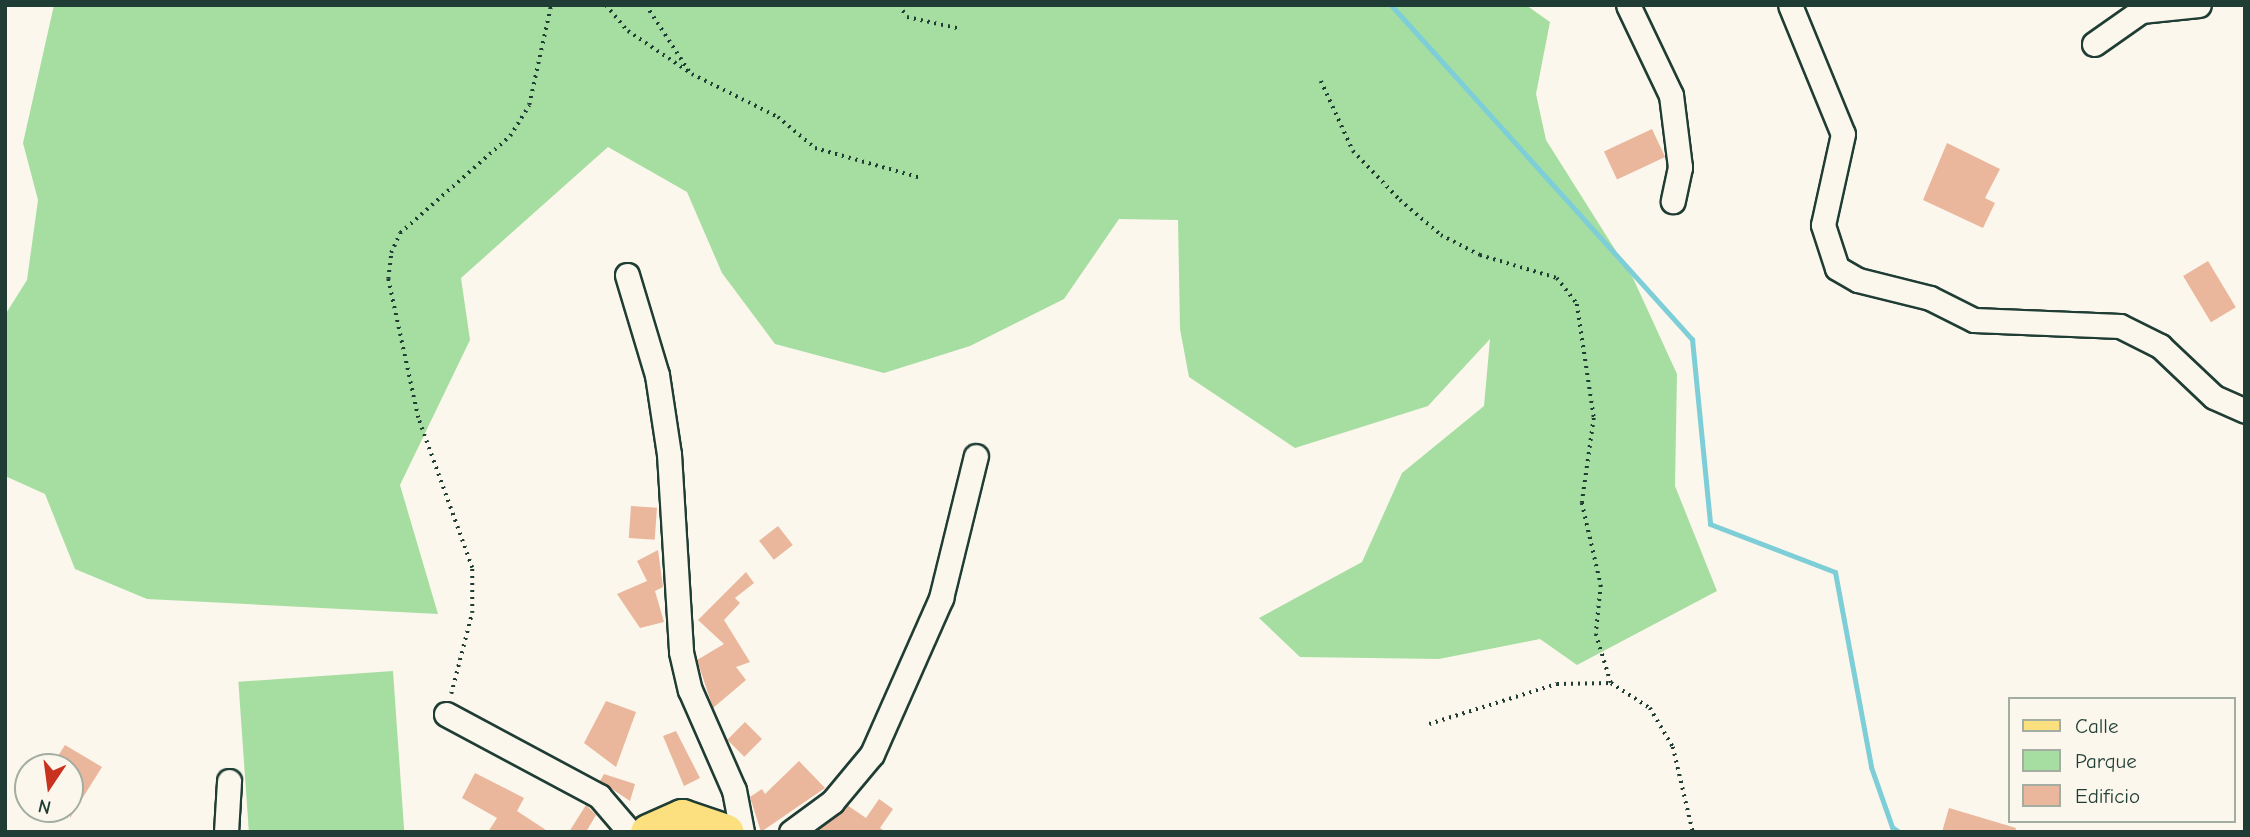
<!DOCTYPE html>
<style>
body{margin:0}
#map{position:relative;width:2250px;height:837px;overflow:hidden;background:#fbf7ec;font-family:"Comic Neue",sans-serif}
div>[style]{position:absolute}
.green>*{inset:0;background:#a6dea2;transform-origin:0 0}
.stream>*{height:5px;margin:-2.5px;padding:0 2.5px;transform-origin:2.5px;border-radius:2.5px;background:#7eced8}
.building>*{inset:0;background:#eab69c;transform-origin:0 0}
.path>*{height:3.5px;margin-top:-1.75px;transform-origin:0;background:repeating-linear-gradient(90deg,#1f3d34 0 2px,transparent 0 7px)}
.roads{filter:drop-shadow(2px 0 #1f3d34) drop-shadow(-2px 0 #1f3d34) drop-shadow(0 2px #1f3d34) drop-shadow(0 -2px #1f3d34)}
.street>*{height:23px;margin:-11.5px;padding:0 11.5px;transform-origin:11.5px;border-radius:11.5px;background:#fbf7ec}
.primary>*{height:35px;margin:-17.5px;padding:0 17.5px;transform-origin:17.5px;border-radius:17.5px;background:#fce080}
span{translate:-50% -50%;white-space:nowrap;text-align:center;line-height:1.15;-webkit-text-stroke:6px #fbf7ec;paint-order:stroke}
.frame{position:absolute;inset:0;border:7px solid #1f3d34;pointer-events:none}
.legend{position:absolute;left:2008px;top:697px;width:228px;height:126px;box-sizing:border-box;background:#fbf7ec;border:2px solid #a3ada2;margin:0;padding:9px 12px;list-style:none;font-size:21px;color:#1f3d34}
.legend li{display:flex;align-items:center;gap:14px;height:35px}
.legend b{width:35px;border:2px solid #a3ada2}
.north{position:absolute;left:14px;top:753px;width:70px;height:70px;box-sizing:border-box;background:#fbf7ec;border:2px solid #a3ada2;border-radius:50%;rotate:193deg;font-size:19px;font-weight:700;line-height:28px;text-align:center;color:#1f3d34}
.north::after{content:'';display:block;margin:auto;width:24px;height:32px;background:#c8321e;clip-path:polygon(50% 0,100% 100%,50% 72%,0 100%)}
</style>
<div id="map">
<div class="green">
<div style="clip-path:polygon(54px 5px,1526px 5px,1550px 22px,1536px 94px,1546px 140px,1633px 278px,1677px 374px,1675px 486px,1717px 591px,1577px 665px,1540px 639px,1439px 659px,1300px 657px,1259px 618px,1362px 562px,1402px 473px,1484px 406px,1490px 339px,1428px 406px,1295px 448px,1189px 377px,1180px 329px,1178px 220px,1119px 219px,1064px 299px,970px 346px,884px 373px,775px 344px,722px 273px,687px 192px,608px 147px,461px 278px,470px 340px,400px 485px,438px 614px,147px 599px,75px 569px,45px 494px,5px 476px,5px 315px,27px 280px,38px 200px,23px 143px)"></div>
<div style="left:393px;top:671px;width:161px;height:155px;rotate:86deg"></div>
</div>
<div class="stream">
<div style="left:1391px;top:5px;width:450px;rotate:48deg"></div>
<div style="left:1692px;top:339px;width:186px;rotate:84.4deg"></div>
<div style="left:1710px;top:524px;width:134px;rotate:21deg"></div>
<div style="left:1835px;top:572px;width:198px;rotate:79.5deg"></div>
<div style="left:1871px;top:767px;width:64px;rotate:70.7deg"></div>
<div style="left:1892px;top:827px;width:9px;rotate:36deg"></div>
</div>
<div class="building">
<div style="left:1652px;top:129px;width:31px;height:53px;rotate:65deg"></div>
<div style="clip-path:polygon(1947px 143px,2000px 169px,1985px 198px,1995px 203px,1983px 228px,1923px 200px)"></div>
<div style="left:2208px;top:261px;width:54px;height:29px;rotate:59deg"></div>
<div style="left:631px;top:506px;width:26px;height:32px;rotate:4deg"></div>
<div style="left:778px;top:526px;width:24px;height:24px;rotate:52deg"></div>
<div style="clip-path:polygon(658px 550px,663px 587px,655px 591px,664px 622px,640px 628px,617px 594px,647px 581px,637px 561px)"></div>
<div style="clip-path:polygon(746px 572px,754px 583px,735px 598px,740px 603px,724px 620px,750px 662px,736px 667px,746px 680px,713px 708px,697px 660px,724px 644px,698px 620px)"></div>
<div style="clip-path:polygon(606px 701px,636px 712px,616px 767px,584px 743px)"></div>
<div style="left:745px;top:722px;width:24px;height:25px;rotate:45deg"></div>
<div style="clip-path:polygon(676px 731px,700px 778px,684px 786px,663px 736px)"></div>
<div style="clip-path:polygon(65px 745px,102px 767px,70px 818px,70px 767px,51px 767px)"></div>
<div style="clip-path:polygon(799px 761px,825px 788px,761px 832px,750px 797px,762px 789px,765px 794px)"></div>
<div style="clip-path:polygon(475px 773px,524px 798px,517px 811px,549px 832px,488px 832px,497px 818px,462px 798px)"></div>
<div style="clip-path:polygon(604px 774px,635px 784px,630px 801px,600px 781px)"></div>
<div style="clip-path:polygon(879px 799px,893px 809px,880px 828px,886px 832px,815px 832px,847px 805px,866px 818px)"></div>
<div style="clip-path:polygon(586px 805px,596px 815px,586px 832px,569px 832px)"></div>
<div style="clip-path:polygon(1949px 808px,2016px 828px,2015px 832px,1942px 832px)"></div>
</div>
<div class="path">
<div style="left:606px;top:5px;width:34px;rotate:50deg"></div>
<div style="left:628px;top:31px;width:77px;rotate:33.9deg"></div>
<div style="left:692px;top:74px;width:96px;rotate:26.6deg"></div>
<div style="left:778px;top:117px;width:48px;rotate:40deg"></div>
<div style="left:815px;top:148px;width:110px;rotate:15.8deg"></div>
<div style="left:646px;top:5px;width:79px;rotate:56.9deg"></div>
<div style="left:899px;top:5px;width:14px;rotate:56deg"></div>
<div style="left:907px;top:17px;width:55px;rotate:12.5deg"></div>
<div style="left:1321px;top:81px;width:77px;rotate:65.4deg"></div>
<div style="left:1353px;top:151px;width:68px;rotate:46.2deg"></div>
<div style="left:1400px;top:200px;width:54px;rotate:40.5deg"></div>
<div style="left:1441px;top:235px;width:44px;rotate:27.1deg"></div>
<div style="left:1480px;top:255px;width:80px;rotate:16.6deg"></div>
<div style="left:1557px;top:278px;width:33px;rotate:52deg"></div>
<div style="left:1577px;top:304px;width:115px;rotate:81.5deg"></div>
<div style="left:1594px;top:418px;width:86px;rotate:98deg"></div>
<div style="left:1582px;top:503px;width:84px;rotate:77deg"></div>
<div style="left:1601px;top:585px;width:49px;rotate:95.8deg"></div>
<div style="left:1596px;top:634px;width:51px;rotate:73deg"></div>
<div style="left:451px;top:694px;width:84px;rotate:-75.5deg"></div>
<div style="left:472px;top:613px;width:45px;rotate:-90deg"></div>
<div style="left:472px;top:568px;width:159px;rotate:-109.8deg"></div>
<div style="left:418px;top:418px;width:142px;rotate:-102.2deg"></div>
<div style="left:388px;top:279px;width:26px;rotate:-83deg"></div>
<div style="left:391px;top:253px;width:22px;rotate:-66deg"></div>
<div style="left:400px;top:233px;width:147px;rotate:-41.4deg"></div>
<div style="left:510px;top:136px;width:36px;rotate:-58deg"></div>
<div style="left:529px;top:105px;width:102px;rotate:-77.6deg"></div>
<div style="left:1429px;top:724px;width:134px;rotate:-17.4deg"></div>
<div style="left:1557px;top:684px;width:54px;rotate:-1.1deg"></div>
<div style="left:1611px;top:683px;width:46px;rotate:32.7deg"></div>
<div style="left:1650px;top:708px;width:45px;rotate:59.5deg"></div>
<div style="left:1673px;top:747px;width:87px;rotate:76.8deg"></div>
</div>
<div class="roads">
<div class="street">
<div style="left:1628px;top:5px;width:100px;rotate:64.5deg"></div>
<div style="left:1671px;top:95px;width:73px;rotate:82.9deg"></div>
<div style="left:1680px;top:167px;width:35px;rotate:102deg"></div>
<div style="left:1790px;top:5px;width:139px;rotate:67.7deg"></div>
<div style="left:1843px;top:134px;width:93px;rotate:102.4deg"></div>
<div style="left:1823px;top:225px;width:45px;rotate:72deg"></div>
<div style="left:1837px;top:268px;width:24px;rotate:30deg"></div>
<div style="left:1858px;top:280px;width:74px;rotate:14deg"></div>
<div style="left:1930px;top:298px;width:49px;rotate:26.6deg"></div>
<div style="left:1974px;top:320px;width:146px;rotate:2.4deg"></div>
<div style="left:2120px;top:326px;width:45px;rotate:26.6deg"></div>
<div style="left:2160px;top:346px;width:74px;rotate:43.4deg"></div>
<div style="left:2214px;top:397px;width:34px;rotate:24deg"></div>
<div style="left:2094px;top:44px;width:57px;rotate:-35.1deg"></div>
<div style="left:2141px;top:11px;width:58px;rotate:-5.9deg"></div>
<div style="left:627px;top:275px;width:104px;rotate:73.3deg"></div>
<div style="left:657px;top:375px;width:80px;rotate:81.4deg"></div>
<div style="left:669px;top:454px;width:198px;rotate:86.5deg"></div>
<div style="left:681px;top:652px;width:39px;rotate:77deg"></div>
<div style="left:690px;top:690px;width:109px;rotate:66.3deg"></div>
<div style="left:734px;top:790px;width:43px;rotate:79.2deg"></div>
<div style="left:446px;top:714px;width:174px;rotate:28.2deg"></div>
<div style="left:599px;top:796px;width:48px;rotate:49.3deg"></div>
<div style="left:226px;top:832px;width:51px;rotate:-86.6deg"></div>
<div style="left:791px;top:832px;width:51px;rotate:-36.2deg"></div>
<div style="left:832px;top:802px;width:62px;rotate:-50.2deg"></div>
<div style="left:872px;top:754px;width:171px;rotate:-66.1deg"></div>
<div style="left:941px;top:598px;width:146px;rotate:-76.2deg"></div>
</div>
<div class="primary">
<div style="left:648px;top:832px;width:37px;rotate:-24deg"></div>
<div style="left:682px;top:817px;width:46px;rotate:18.8deg"></div>
</div>
</div>
<div class="frame"></div>
<ul class="legend">
<li><b style="height:9px;background:#fce080"></b>Calle</li>
<li><b style="height:19px;background:#a6dea2"></b>Parque</li>
<li><b style="height:19px;background:#eab69c"></b>Edificio</li>
</ul>
<div class="north">N</div>
</div>
